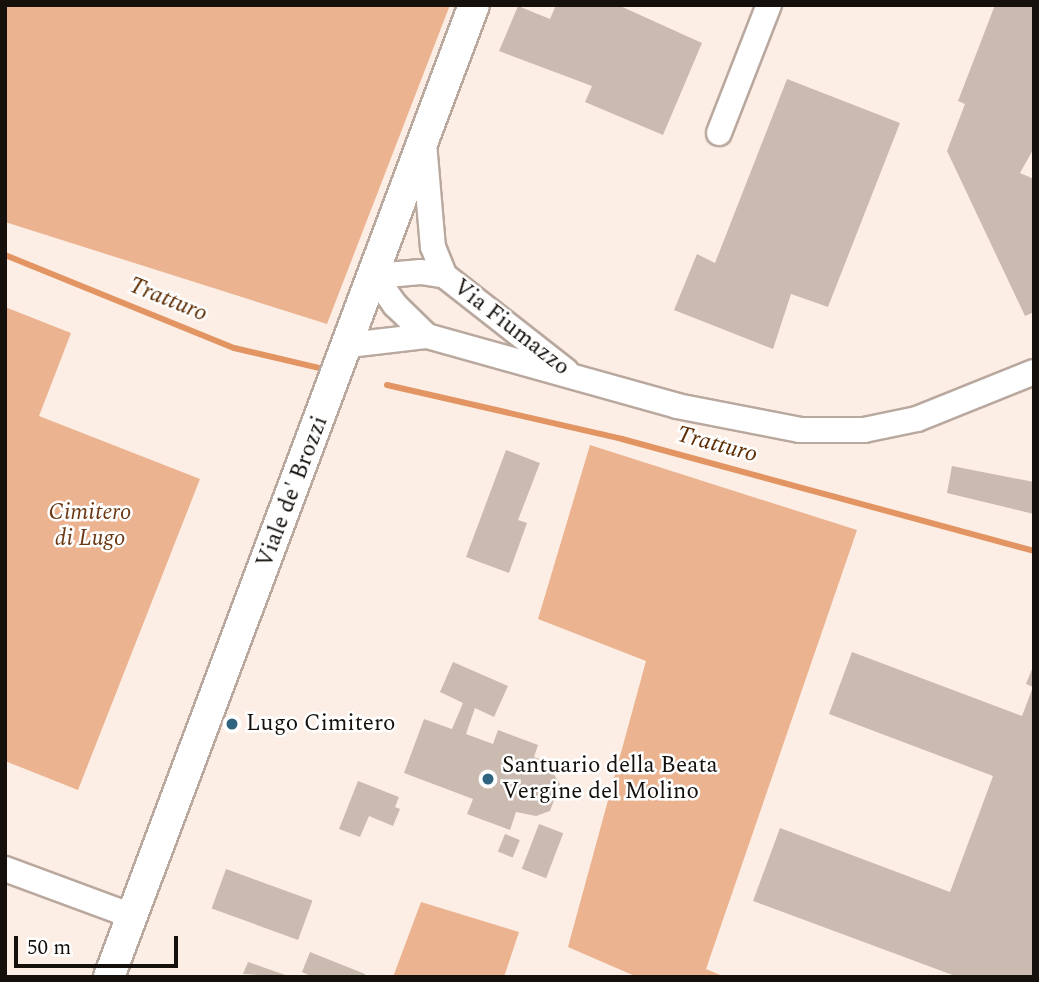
<!DOCTYPE html>
<style>
body{margin:0}
#map{position:relative;width:1039px;height:982px;overflow:hidden;background:#fdeee5;font-family:Spectral,serif}
div>[style]{position:absolute}
.green>*{inset:0;background:#ebb390}
.stream>*{height:6px;margin:-3px;padding:0 3px;transform-origin:3px;border-radius:3px;background:#e29562}
.building>*{inset:0;background:#cbbaaf;transform-origin:0 0}
.roads{filter:drop-shadow(2px 0 #b9a89e) drop-shadow(-2px 0 #b9a89e) drop-shadow(0 2px #b9a89e) drop-shadow(0 -2px #b9a89e)}
.minor>*{height:24px;margin:-12px;padding:0 12px;transform-origin:12px;border-radius:12px;background:#fff}
.tertiary>*{height:30px;margin:-15px;padding:0 15px;transform-origin:15px;border-radius:15px;background:#fff}
.dots>*{width:19px;height:19px;translate:-50% -50%;box-sizing:border-box;border:4px solid #fff;border-radius:50%}
span{translate:-50% -50%;white-space:nowrap;text-align:center;line-height:1.15;-webkit-text-stroke:5px #fff;paint-order:stroke}
.street-label{font-size:23px;color:#15100c}
.park-label{font-size:23px;color:#6c3914;font-style:italic}
.poi-label{font-size:23px;color:#15100c}
.left{translate:0 -50%;text-align:left}
.water-label{font-size:24px;color:#5d2c02;font-style:italic}
.frame{position:absolute;inset:0;border:7px solid #15100c;pointer-events:none}
.scale{position:absolute;left:14px;top:936px;width:164px;height:32px;box-sizing:border-box;border:4px solid #15100c;border-top:0;padding-left:9px;font-size:21px;line-height:24px;white-space:nowrap;color:#15100c;-webkit-text-stroke:5px #fff;paint-order:stroke}
</style>
<div id="map">
<div class="green">
<div style="clip-path:polygon(5px 5px,450px 5px,327px 324px,5px 222px)"></div>
<div style="clip-path:polygon(5px 307px,71px 333px,39px 416px,200px 479px,78px 790px,5px 761px)"></div>
<div style="clip-path:polygon(590px 445px,857px 530px,706px 969px,725px 977px,637px 977px,568px 947px,646px 661px,538px 619px)"></div>
<div style="clip-path:polygon(421px 902px,519px 932px,504px 977px,393px 977px)"></div>
</div>
<div class="stream">
<div style="left:5px;top:255px;width:247px;rotate:22.1deg"></div>
<div style="left:234px;top:348px;width:87px;rotate:13.2deg"></div>
<div style="left:387px;top:385px;width:241px;rotate:12.9deg"></div>
<div style="left:622px;top:439px;width:427px;rotate:15.2deg"></div>
</div>
<div class="building">
<div style="clip-path:polygon(556px 5px,618px 5px,702px 43px,663px 135px,585px 102px,592px 86px,499px 51px,518px 6px,550px 19px)"></div>
<div style="clip-path:polygon(995px 5px,1034px 5px,1034px 148px,1020px 173px,1034px 179px,1034px 312px,1025px 316px,947px 151px,965px 104px,958px 101px)"></div>
<div style="clip-path:polygon(787px 79px,900px 123px,828px 307px,791px 294px,773px 349px,674px 310px,697px 254px,715px 263px)"></div>
<div style="clip-path:polygon(506px 450px,540px 463px,518px 520px,527px 523px,509px 573px,466px 557px)"></div>
<div style="clip-path:polygon(952px 466px,1034px 482px,1034px 514px,947px 493px)"></div>
<div style="clip-path:polygon(852px 652px,1022px 716px,1033px 687px,1026px 684px,1034px 664px,1034px 977px,958px 977px,753px 901px,780px 828px,950px 892px,993px 776px,829px 714px)"></div>
<div style="clip-path:polygon(453px 662px,508px 686px,494px 717px,475px 708px,466px 734px,493px 744px,498px 730px,538px 745px,534px 757px,544px 761px,541px 769px,553px 773px,560px 784px,550px 811px,536px 816px,516px 812px,510px 830px,467px 814px,473px 799px,404px 773px,424px 719px,452px 729px,463px 703px,440px 692px)"></div>
<div style="clip-path:polygon(358px 781px,399px 797px,395px 807px,400px 809px,393px 826px,369px 816px,360px 837px,339px 829px)"></div>
<div style="left:539px;top:824px;width:26px;height:48px;rotate:21deg"></div>
<div style="left:505px;top:834px;width:16px;height:19px;rotate:22deg"></div>
<div style="left:226px;top:869px;width:92px;height:42px;rotate:20deg"></div>
<div style="clip-path:polygon(310px 952px,365px 974px,364px 977px,313px 977px,302px 972px)"></div>
<div style="clip-path:polygon(248px 962px,288px 976px,288px 977px,243px 974px)"></div>
</div>
<div class="roads">
<div class="minor">
<div style="left:719px;top:133px;width:137px;rotate:-68.7deg"></div>
<div style="left:424px;top:143px;width:104px;rotate:85.1deg"></div>
<div style="left:433px;top:247px;width:31px;rotate:68deg"></div>
<div style="left:427px;top:336px;width:45px;rotate:-135.9deg"></div>
<div style="left:395px;top:305px;width:35px;rotate:-125deg"></div>
<div style="left:375px;top:276px;width:46px;rotate:-5deg"></div>
<div style="left:421px;top:272px;width:24px;rotate:9deg"></div>
<div style="left:445px;top:276px;width:154px;rotate:38.1deg"></div>
<div style="left:349px;top:345px;width:79px;rotate:-6.6deg"></div>
<div style="left:427px;top:336px;width:260px;rotate:15.6deg"></div>
<div style="left:677px;top:406px;width:125px;rotate:11deg"></div>
<div style="left:800px;top:430px;width:64px"></div>
<div style="left:864px;top:430px;width:54px;rotate:-11.7deg"></div>
<div style="left:917px;top:419px;width:126px;rotate:-21.9deg"></div>
<div style="left:5px;top:869px;width:135px;rotate:20.3deg"></div>
</div>
<div class="tertiary">
<div style="left:109px;top:977px;width:1038px;rotate:-69.42deg"></div>
</div>
</div>
<div class="dots">
<div style="left:232px;top:724px;background:#2e647f"></div>
<div style="left:488px;top:779px;background:#2e647f"></div>
</div>
<div class="street-label">
<span style="left:511px;top:328px;rotate:38deg">Via Fiumazzo</span>
<span style="left:293px;top:492px;rotate:-69deg">Viale de' Brozzi</span>
</div>
<div class="park-label">
<span style="left:90px;top:526px">Cimitero<br>di Lugo</span>
</div>
<div class="poi-label">
<span class="left" style="left:246px;top:724px">Lugo Cimitero</span>
<span class="left" style="left:502px;top:779px">Santuario della Beata<br>Vergine del Molino</span>
</div>
<div class="water-label">
<span style="left:168px;top:300px;rotate:22deg">Tratturo</span>
<span style="left:717px;top:445px;rotate:15deg">Tratturo</span>
</div>
<div class="frame"></div>
<div class="scale">50 m</div>
</div>
